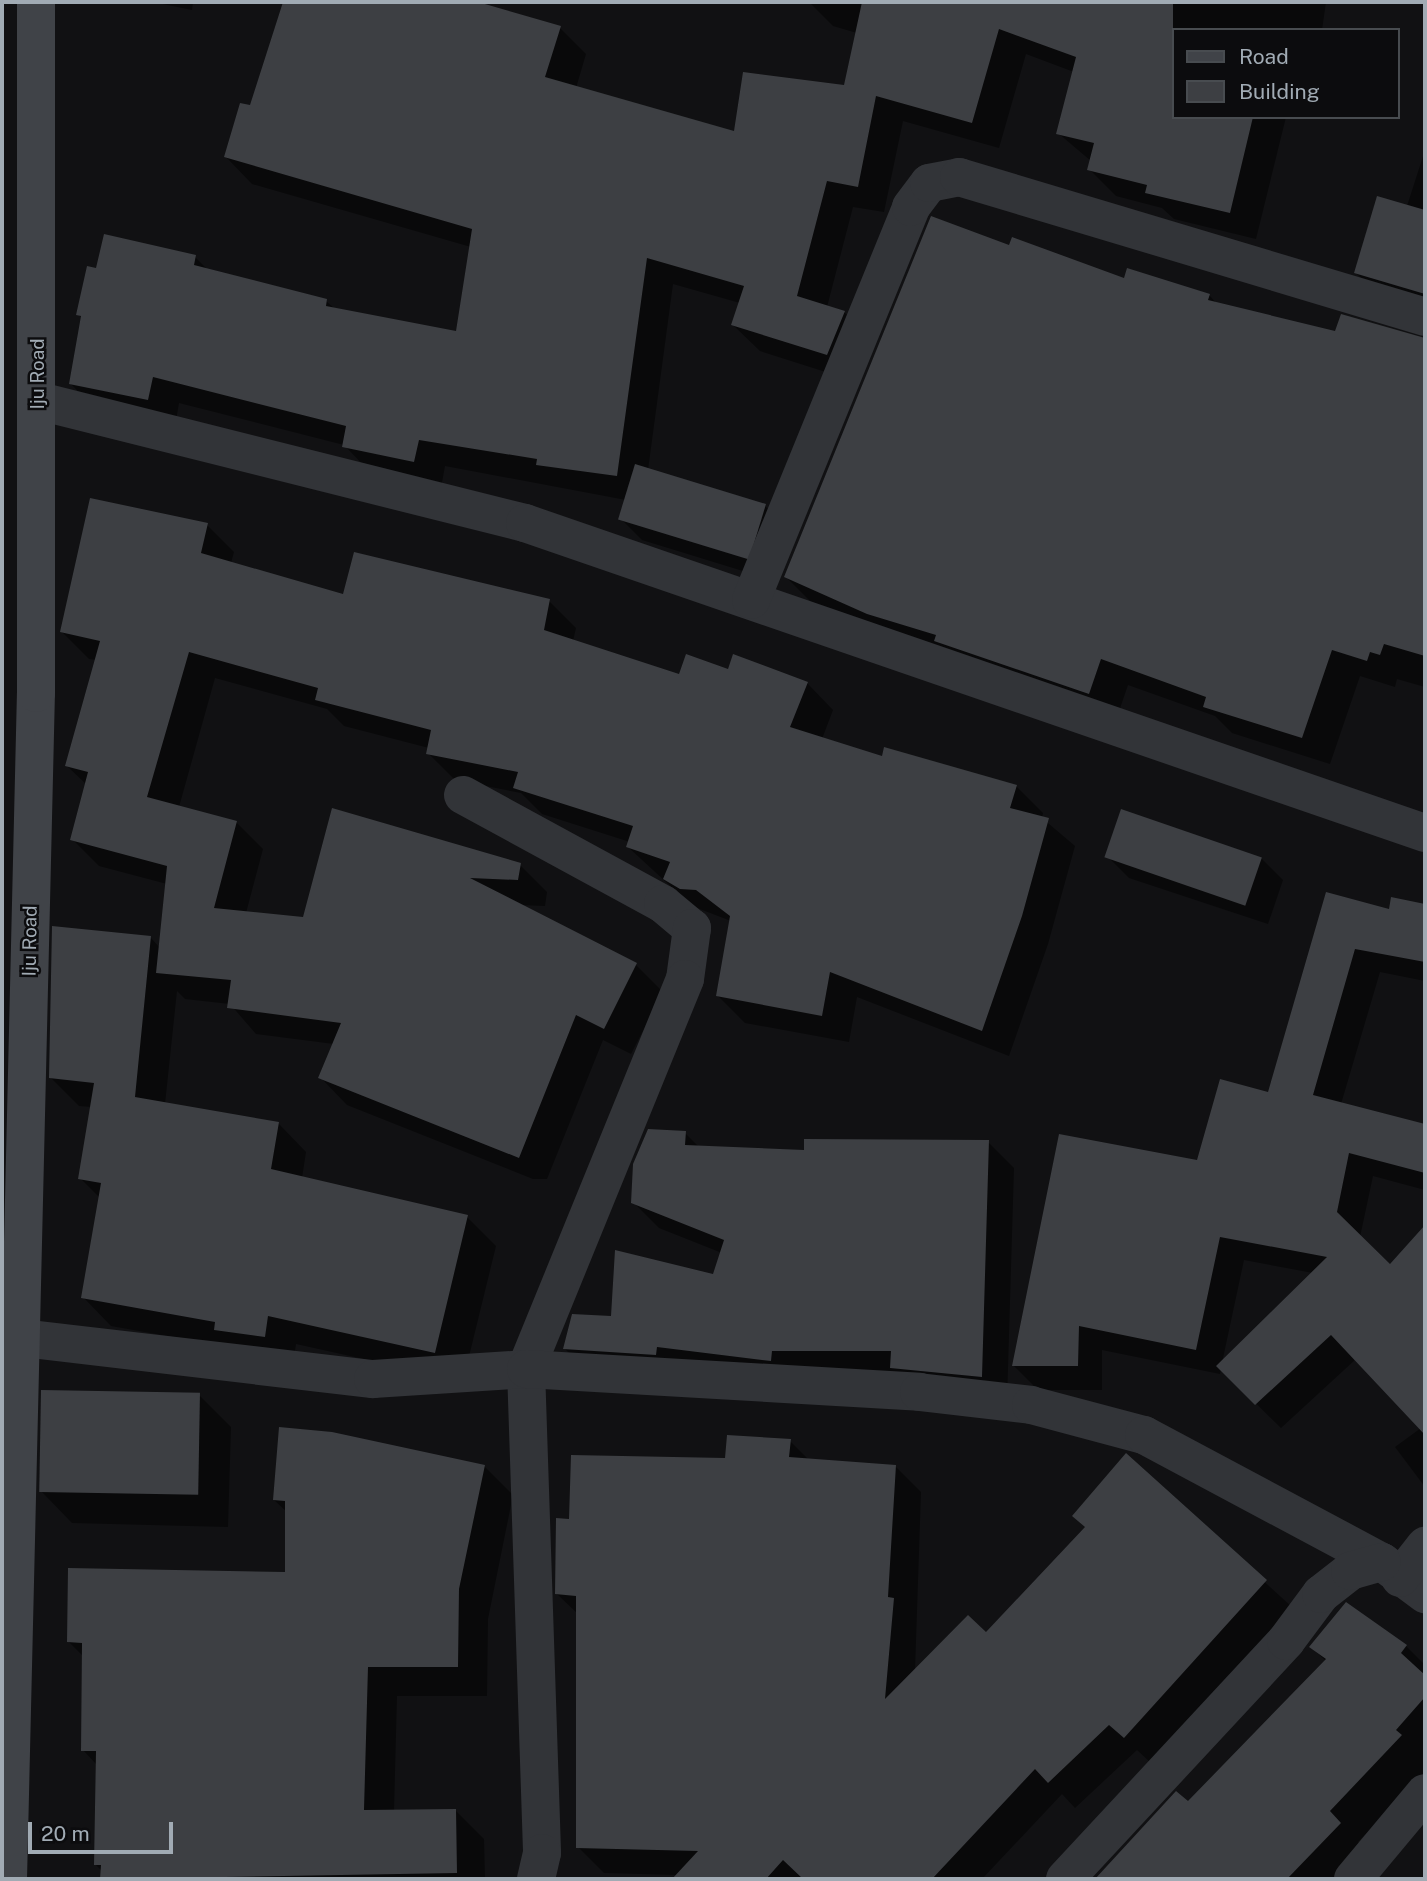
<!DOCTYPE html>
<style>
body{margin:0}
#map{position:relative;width:1427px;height:1881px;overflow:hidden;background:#111113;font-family:"Public Sans",sans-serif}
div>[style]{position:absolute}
.shadow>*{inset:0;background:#0007}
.building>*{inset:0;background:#3d3f43;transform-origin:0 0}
.minor>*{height:38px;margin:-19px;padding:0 19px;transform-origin:19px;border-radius:19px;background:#323438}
.secondary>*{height:38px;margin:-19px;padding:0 19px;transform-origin:19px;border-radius:19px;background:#404348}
span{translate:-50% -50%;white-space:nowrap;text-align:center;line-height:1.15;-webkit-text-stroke:5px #0c0c0e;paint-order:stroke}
.street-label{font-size:19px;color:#a1abb4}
.frame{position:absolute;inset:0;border:4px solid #a1abb4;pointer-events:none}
.legend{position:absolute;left:1172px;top:28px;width:228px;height:91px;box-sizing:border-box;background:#0c0c0e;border:2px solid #484c50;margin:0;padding:9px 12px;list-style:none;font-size:21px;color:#a1abb4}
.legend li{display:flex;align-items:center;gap:14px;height:35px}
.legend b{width:35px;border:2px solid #484c50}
.scale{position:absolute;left:28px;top:1822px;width:145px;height:32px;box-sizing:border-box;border:4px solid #a1abb4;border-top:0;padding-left:9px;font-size:21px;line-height:24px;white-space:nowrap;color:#a1abb4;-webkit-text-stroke:5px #0c0c0e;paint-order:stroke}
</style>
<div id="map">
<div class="shadow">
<div style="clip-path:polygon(153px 2px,193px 2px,192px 10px)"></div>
<div style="clip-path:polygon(284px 2px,472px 2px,560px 28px,586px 54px,576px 88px,735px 133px,846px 87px,857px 33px,833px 26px,809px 2px,1326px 2px,1322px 30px,1173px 30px,1173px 117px,1286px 117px,1256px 239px,1174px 219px,1162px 208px,1116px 196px,1089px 169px,1091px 161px,1058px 133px,1074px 72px,1026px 54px,999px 148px,903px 121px,884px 212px,853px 207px,827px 307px,844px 312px,871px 339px,854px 381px,760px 351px,733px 325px,740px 303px,673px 284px,648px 470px,765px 506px,787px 528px,766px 578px,642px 540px,620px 518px,626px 500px,445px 466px,441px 488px,371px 473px,344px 445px,179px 403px,175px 426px,97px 411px,71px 384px,83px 319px,78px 314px,97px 270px,195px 257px,209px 271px,326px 301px,335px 309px,457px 334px,471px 247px,252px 184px,226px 157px,251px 108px)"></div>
<div style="clip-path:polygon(1425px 150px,1425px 313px,1382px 299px,1355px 272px,1407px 206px)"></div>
<div style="clip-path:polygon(1011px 247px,1125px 281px,1209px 295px,1218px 305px,1337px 333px,1425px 341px,1425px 687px,1397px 679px,1395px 687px,1360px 676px,1330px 764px,1232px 733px,1215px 716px,1128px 685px,1116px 720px,813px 604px,786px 577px)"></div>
<div style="clip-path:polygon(207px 525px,234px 552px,231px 563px,344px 596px,549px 601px,576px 628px,573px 641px,680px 676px,729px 671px,807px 683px,833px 710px,822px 739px,883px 758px,1016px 786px,1043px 813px,1042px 818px,1075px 846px,1048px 944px,1009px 1056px,857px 997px,849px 1042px,745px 1023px,718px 996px,731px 921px,692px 906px,628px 847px,630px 842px,542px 814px,521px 793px,455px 780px,428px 753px,429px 748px,344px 726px,327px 709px,215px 678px,179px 807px,236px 822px,263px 849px,246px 913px,305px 919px,520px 865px,547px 892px,545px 906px,520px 905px,636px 965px,663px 992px,631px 1054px,603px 1040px,547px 1179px,533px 1179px,347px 1105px,321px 1078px,334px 1044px,256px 1034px,230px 1004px,185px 999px,177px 991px,165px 1104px,278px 1123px,306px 1152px,302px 1178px,467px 1217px,496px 1246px,463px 1381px,296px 1344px,293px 1365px,235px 1348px,111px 1326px,83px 1297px,100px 1198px,80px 1178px,92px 1107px,79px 1106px,51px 1078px,151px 938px,160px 948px,167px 884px,99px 866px,72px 839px,87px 785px,67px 766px,97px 660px,89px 659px,62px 632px)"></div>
<div style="clip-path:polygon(1107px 856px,1261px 858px,1283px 880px,1268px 924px,1129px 878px)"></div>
<div style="clip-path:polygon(evenodd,1327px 894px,1390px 911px,1393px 899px,1425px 905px,1425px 981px,1380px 972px,1341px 1104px,1425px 1126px,1425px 1190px,1373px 1176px,1360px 1237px,1391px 1267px,1425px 1227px,1425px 1487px,1395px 1447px,1421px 1428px,1356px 1359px,1281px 1428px,1221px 1369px,1220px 1374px,1102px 1350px,1102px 1390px,1038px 1390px,1013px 1365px,1199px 1162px,1269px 1094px,1327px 894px,1244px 1260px,1313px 1273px,1222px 1363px,1244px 1260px)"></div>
<div style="clip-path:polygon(685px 1133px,699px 1147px,806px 1152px,988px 1142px,1014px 1168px,1007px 1402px,591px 1374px,565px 1349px,613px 1317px,715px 1276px,722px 1253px,659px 1228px,633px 1202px)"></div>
<div style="clip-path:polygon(200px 1396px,231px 1427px,228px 1527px,72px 1523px,41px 1491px)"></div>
<div style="clip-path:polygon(790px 1441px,809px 1460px,895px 1466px,921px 1492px,915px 1671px,986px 1634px,1087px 1528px,1126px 1456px,1292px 1607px,1151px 1763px,1137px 1750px,1075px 1808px,1062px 1794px,982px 1879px,674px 1879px,678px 1875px,604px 1873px,578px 1847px,578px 1614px,557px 1594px,557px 1520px,571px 1521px,727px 1460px)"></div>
<div style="clip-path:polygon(484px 1466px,513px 1495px,488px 1619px,487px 1696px,397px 1696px,394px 1811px,455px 1810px,484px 1839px,485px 1879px,102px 1879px,102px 1871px,95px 1864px,97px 1765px,83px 1750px,83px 1656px,69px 1642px,286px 1574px,287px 1512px,274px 1500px)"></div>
<div style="clip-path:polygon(1406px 1646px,1425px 1665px,1425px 1772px,1358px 1842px,1370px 1854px,1346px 1879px,1096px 1879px,1177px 1794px,1188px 1804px,1326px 1661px,1311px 1647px)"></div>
</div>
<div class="building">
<div style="clip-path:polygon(283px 2px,478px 2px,561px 26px,545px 77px,734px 131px,743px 72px,844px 85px,862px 2px,1173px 2px,1173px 117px,1253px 117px,1230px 213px,1145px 193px,1147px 185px,1087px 170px,1094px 143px,1056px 134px,1076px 57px,999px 29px,972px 123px,876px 96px,858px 187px,827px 181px,797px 296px,845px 311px,827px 355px,731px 325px,744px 286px,647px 258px,617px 476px,536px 465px,537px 459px,419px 440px,414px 462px,342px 447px,346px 426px,153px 377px,148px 400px,69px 384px,81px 316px,76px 315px,87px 266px,96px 268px,104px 234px,196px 255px,194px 265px,327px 299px,326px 306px,456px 331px,472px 229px,224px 157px,240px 103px,250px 105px)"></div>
<div style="clip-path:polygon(1377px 196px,1425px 210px,1425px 294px,1354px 273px)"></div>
<div style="clip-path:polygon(931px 216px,1009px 245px,1012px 237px,1124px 278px,1127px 268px,1210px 294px,1208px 300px,1335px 331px,1341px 314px,1425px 338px,1425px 656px,1384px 644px,1380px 655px,1370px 652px,1367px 661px,1332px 650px,1302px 738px,1203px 707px,1206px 697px,1101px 659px,1089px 694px,934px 641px,936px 635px,867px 614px,784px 577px)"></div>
<div style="left:635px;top:464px;width:137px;height:58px;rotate:17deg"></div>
<div style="clip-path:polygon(90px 498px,208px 523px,201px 553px,343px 594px,354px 552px,550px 599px,544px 630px,679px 674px,686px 654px,728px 669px,733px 654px,808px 682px,790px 727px,882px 756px,884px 747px,1017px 785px,1010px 808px,1049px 818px,1022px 916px,982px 1031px,830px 972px,822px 1016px,716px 996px,730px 916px,696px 890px,680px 889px,663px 879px,670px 862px,626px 847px,633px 826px,513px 788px,518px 772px,426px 754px,431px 730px,315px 700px,318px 688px,189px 652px,147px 797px,237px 821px,214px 908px,303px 917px,332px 808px,521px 863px,518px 880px,470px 878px,637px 963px,604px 1029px,576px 1015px,519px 1158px,318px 1078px,341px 1023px,227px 1008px,231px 980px,156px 973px,167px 866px,70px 840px,88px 772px,65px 766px,100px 641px,60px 632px)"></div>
<div style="left:1121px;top:809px;width:149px;height:51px;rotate:19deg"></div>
<div style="clip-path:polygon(1326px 892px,1389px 909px,1391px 897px,1425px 904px,1425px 962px,1355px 949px,1313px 1095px,1425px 1124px,1425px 1173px,1349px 1153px,1337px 1212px,1390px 1264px,1425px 1225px,1425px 1435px,1331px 1335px,1255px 1405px,1216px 1366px,1327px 1257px,1220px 1237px,1196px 1350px,1079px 1326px,1078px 1366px,1012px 1366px,1059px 1134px,1197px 1160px,1220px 1079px,1268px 1092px)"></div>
<div style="clip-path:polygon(52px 926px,151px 936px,135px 1097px,279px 1122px,271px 1169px,468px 1215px,435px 1353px,268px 1316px,265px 1337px,214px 1330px,215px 1322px,81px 1298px,101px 1183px,78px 1179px,94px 1083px,49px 1078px)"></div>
<div style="clip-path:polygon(648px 1129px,686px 1131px,685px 1145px,804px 1150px,804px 1139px,989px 1140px,982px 1377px,890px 1368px,891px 1351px,772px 1351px,771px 1361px,657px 1347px,656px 1355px,563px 1349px,572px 1314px,611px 1316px,615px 1250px,713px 1274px,724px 1240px,631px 1203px,633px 1164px)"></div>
<div style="left:41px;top:1390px;width:159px;height:102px;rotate:1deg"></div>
<div style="clip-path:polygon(279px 1427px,332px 1432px,485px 1465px,459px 1589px,458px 1667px,368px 1667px,364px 1810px,456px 1809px,457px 1873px,100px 1879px,101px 1865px,94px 1865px,96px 1751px,81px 1751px,82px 1643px,67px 1642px,68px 1568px,285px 1572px,285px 1501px,273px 1500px)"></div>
<div style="clip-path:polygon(727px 1435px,791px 1439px,789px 1457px,896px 1465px,888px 1597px,894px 1598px,885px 1699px,968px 1615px,986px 1632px,1085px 1527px,1072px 1516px,1126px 1453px,1267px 1580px,1124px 1738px,1109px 1725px,1048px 1783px,1035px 1769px,932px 1879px,803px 1879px,783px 1860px,766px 1879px,672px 1879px,698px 1851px,576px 1848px,576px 1596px,555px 1594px,556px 1518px,569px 1519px,571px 1455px,725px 1458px)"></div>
<div style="clip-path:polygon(1346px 1602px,1407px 1645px,1401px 1653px,1425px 1675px,1425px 1697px,1396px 1730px,1402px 1735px,1330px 1811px,1341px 1823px,1287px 1879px,1095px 1879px,1176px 1791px,1188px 1801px,1326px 1659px,1309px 1647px)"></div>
</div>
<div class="minor">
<div style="left:39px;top:401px;width:501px;rotate:14.09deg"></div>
<div style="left:525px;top:523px;width:952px;rotate:19.01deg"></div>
<div style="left:751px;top:600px;width:424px;rotate:-67.8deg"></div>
<div style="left:911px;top:207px;width:30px;rotate:-53deg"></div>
<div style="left:929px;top:183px;width:31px;rotate:-11deg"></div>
<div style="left:959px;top:177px;width:487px;rotate:16.7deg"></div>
<div style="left:463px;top:795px;width:228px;rotate:28.6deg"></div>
<div style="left:663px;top:904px;width:38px;rotate:40deg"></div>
<div style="left:692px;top:928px;width:51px;rotate:97.8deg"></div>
<div style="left:685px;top:979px;width:421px;rotate:112.2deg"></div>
<div style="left:526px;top:1369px;width:484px;rotate:88.1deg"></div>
<div style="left:542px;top:1853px;width:27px;rotate:103deg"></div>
<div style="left:22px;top:1338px;width:353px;rotate:6.7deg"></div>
<div style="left:373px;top:1379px;width:153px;rotate:-3.7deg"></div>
<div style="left:526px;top:1369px;width:394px;rotate:3.3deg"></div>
<div style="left:919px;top:1392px;width:113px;rotate:6.6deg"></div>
<div style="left:1031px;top:1405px;width:117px;rotate:14.9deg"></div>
<div style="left:1144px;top:1435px;width:270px;rotate:28.1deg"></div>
<div style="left:1382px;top:1562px;width:54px;rotate:36.7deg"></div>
<div style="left:1400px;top:1578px;width:41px;rotate:-52deg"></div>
<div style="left:1065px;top:1879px;width:325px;rotate:-47.1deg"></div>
<div style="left:1286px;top:1641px;width:59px;rotate:-53.3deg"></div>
<div style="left:1321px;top:1594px;width:37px;rotate:-38deg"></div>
<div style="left:1350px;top:1571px;width:33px;rotate:-16deg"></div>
<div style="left:1353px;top:1879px;width:112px;rotate:-50.1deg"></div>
</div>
<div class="secondary">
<div style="left:8px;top:1879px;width:1186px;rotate:-88.65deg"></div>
<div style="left:36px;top:693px;width:691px;rotate:-90deg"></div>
</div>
<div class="street-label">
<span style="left:38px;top:374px;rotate:-90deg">Iju Road</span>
<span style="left:30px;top:941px;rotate:-89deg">Iju Road</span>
</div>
<div class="frame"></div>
<ul class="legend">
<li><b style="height:9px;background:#404348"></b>Road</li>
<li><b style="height:19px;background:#3d3f43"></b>Building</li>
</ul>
<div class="scale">20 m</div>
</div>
